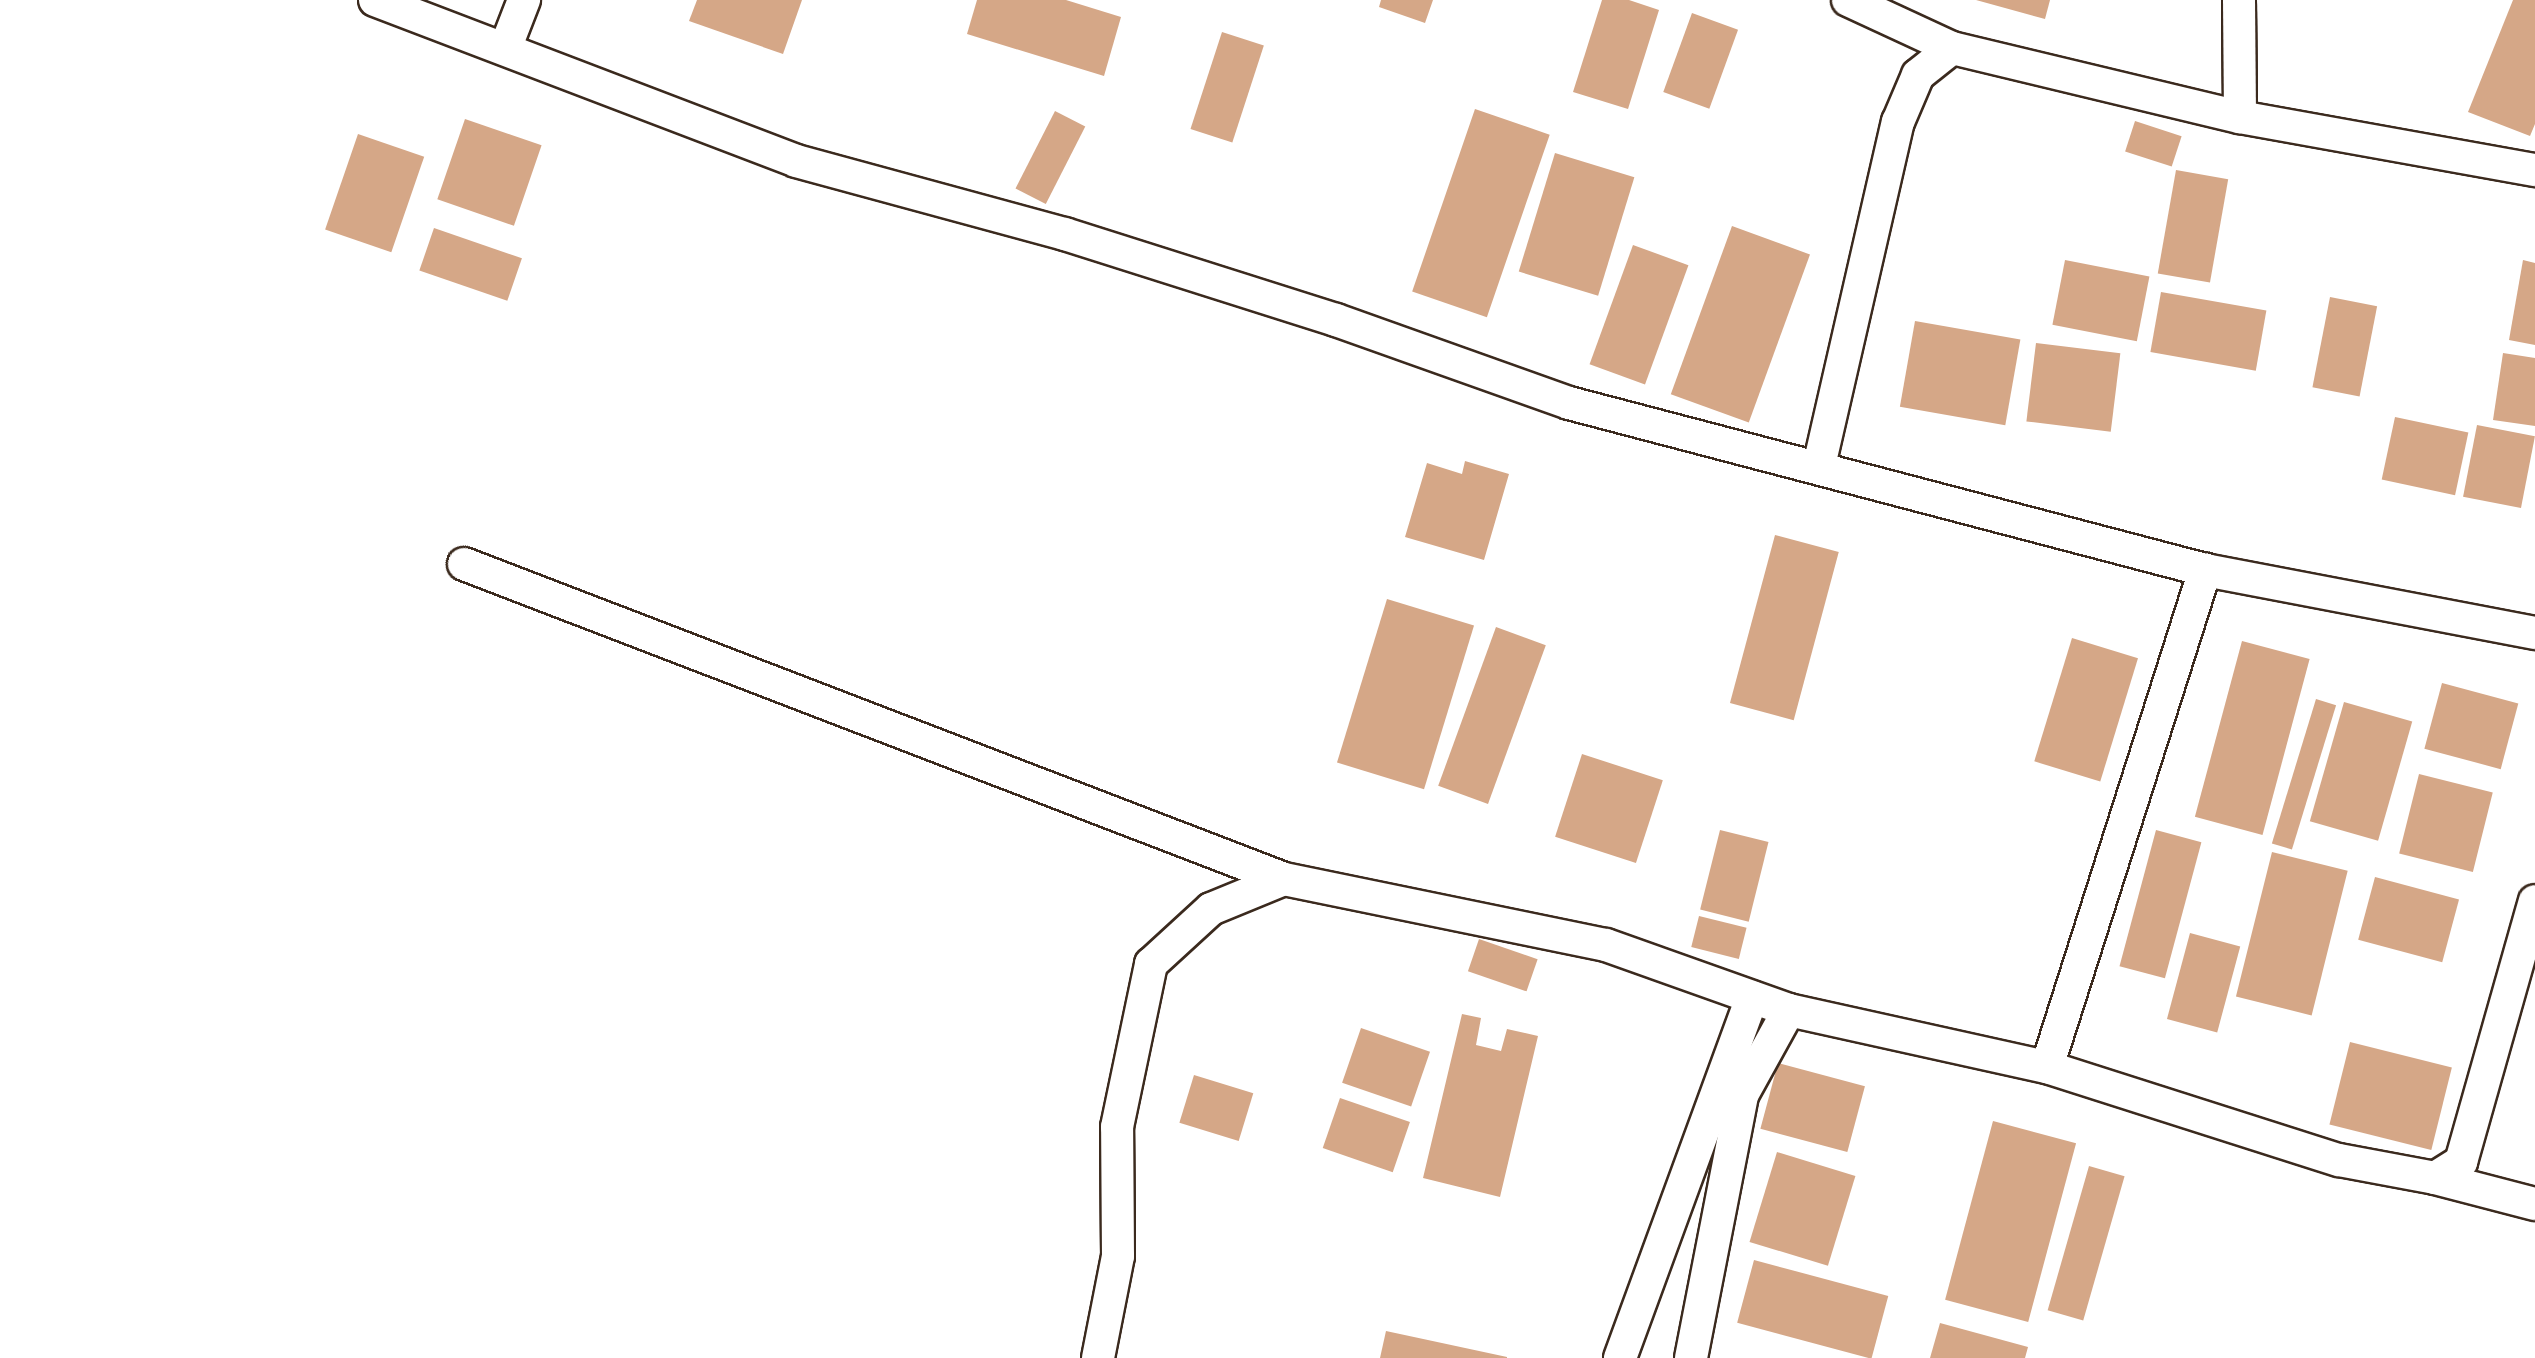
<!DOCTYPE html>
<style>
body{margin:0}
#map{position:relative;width:2535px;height:1358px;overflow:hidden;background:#fff;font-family:"Shantell Sans",sans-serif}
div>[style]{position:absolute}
.building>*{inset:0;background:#d5a787;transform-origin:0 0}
.roads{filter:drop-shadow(2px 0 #3b2a1e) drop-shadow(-2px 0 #3b2a1e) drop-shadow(0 2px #3b2a1e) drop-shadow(0 -2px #3b2a1e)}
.street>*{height:32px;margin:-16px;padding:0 16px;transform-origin:16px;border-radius:16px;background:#fff}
span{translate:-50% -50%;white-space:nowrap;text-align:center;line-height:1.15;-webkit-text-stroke:5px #fff;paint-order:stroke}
</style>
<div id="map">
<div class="building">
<div style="clip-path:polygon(697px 0,802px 0,783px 54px,689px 21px)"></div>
<div style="clip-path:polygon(977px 0,1066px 0,1121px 17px,1104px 76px,967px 34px)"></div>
<div style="clip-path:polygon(1381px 0,1433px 0,1425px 23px,1379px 7px)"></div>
<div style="clip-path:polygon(1602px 0,1629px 0,1659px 10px,1628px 109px,1573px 92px)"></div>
<div style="clip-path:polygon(1976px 0,2050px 0,2045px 19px)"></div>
<div style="clip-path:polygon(2513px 0,2535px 0,2535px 124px,2530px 136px,2468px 112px)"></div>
<div style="left:1692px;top:13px;width:49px;height:84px;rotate:20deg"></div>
<div style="left:1222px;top:32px;width:44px;height:102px;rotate:18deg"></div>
<div style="left:1475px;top:109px;width:79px;height:193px;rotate:19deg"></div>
<div style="left:1055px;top:111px;width:34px;height:87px;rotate:27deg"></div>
<div style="left:465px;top:119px;width:81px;height:85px;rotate:19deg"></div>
<div style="left:2135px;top:121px;width:49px;height:32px;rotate:18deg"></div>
<div style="left:358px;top:134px;width:70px;height:101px;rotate:19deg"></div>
<div style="left:1555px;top:153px;width:83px;height:124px;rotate:17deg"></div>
<div style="left:2176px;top:170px;width:53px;height:105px;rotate:10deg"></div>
<div style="left:1732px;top:226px;width:83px;height:179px;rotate:20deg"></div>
<div style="left:434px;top:228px;width:93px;height:45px;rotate:19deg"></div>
<div style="left:1633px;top:245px;width:59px;height:127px;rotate:20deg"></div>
<div style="left:2065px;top:260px;width:86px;height:66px;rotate:11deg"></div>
<div style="clip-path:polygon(2523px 260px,2535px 263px,2535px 345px,2509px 340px)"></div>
<div style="left:2161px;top:292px;width:107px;height:61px;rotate:10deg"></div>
<div style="left:2330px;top:297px;width:48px;height:92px;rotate:11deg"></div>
<div style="left:1915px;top:321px;width:107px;height:87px;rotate:10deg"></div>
<div style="left:2036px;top:343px;width:85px;height:79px;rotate:7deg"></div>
<div style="clip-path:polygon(2503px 353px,2535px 358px,2535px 426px,2493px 420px)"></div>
<div style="left:2395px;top:417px;width:75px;height:64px;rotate:12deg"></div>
<div style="left:2477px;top:425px;width:59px;height:73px;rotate:11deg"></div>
<div style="clip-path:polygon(1465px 461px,1509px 474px,1484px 560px,1405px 537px,1427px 463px,1462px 474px)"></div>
<div style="left:1775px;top:535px;width:66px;height:174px;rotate:15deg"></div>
<div style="left:1387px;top:599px;width:91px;height:171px;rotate:17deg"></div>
<div style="left:1496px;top:627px;width:53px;height:169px;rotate:20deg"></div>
<div style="left:2072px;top:638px;width:69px;height:129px;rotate:17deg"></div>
<div style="left:2242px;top:641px;width:70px;height:182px;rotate:15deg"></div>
<div style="left:2442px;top:683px;width:79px;height:68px;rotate:15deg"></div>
<div style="left:2316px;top:699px;width:21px;height:151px;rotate:17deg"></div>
<div style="left:2344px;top:702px;width:71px;height:124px;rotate:16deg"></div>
<div style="left:1582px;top:754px;width:85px;height:87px;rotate:18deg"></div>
<div style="left:2419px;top:774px;width:76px;height:82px;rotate:14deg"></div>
<div style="left:1720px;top:830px;width:50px;height:82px;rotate:14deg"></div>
<div style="left:2156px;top:830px;width:47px;height:141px;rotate:15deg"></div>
<div style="left:2272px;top:852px;width:78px;height:149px;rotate:14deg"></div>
<div style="left:2375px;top:877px;width:87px;height:65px;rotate:15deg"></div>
<div style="left:1699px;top:916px;width:49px;height:32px;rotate:14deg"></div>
<div style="left:2190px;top:933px;width:52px;height:89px;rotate:15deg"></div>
<div style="left:1479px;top:939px;width:62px;height:34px;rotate:19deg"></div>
<div style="clip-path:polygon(1462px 1014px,1481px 1018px,1476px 1045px,1501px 1051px,1507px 1029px,1538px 1036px,1500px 1197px,1423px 1178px)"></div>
<div style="left:1361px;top:1028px;width:73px;height:58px;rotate:19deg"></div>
<div style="left:2350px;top:1042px;width:105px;height:85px;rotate:14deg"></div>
<div style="left:1778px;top:1063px;width:90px;height:68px;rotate:15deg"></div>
<div style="left:1194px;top:1075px;width:62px;height:50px;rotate:17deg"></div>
<div style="left:1340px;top:1098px;width:74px;height:53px;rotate:19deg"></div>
<div style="left:1993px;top:1121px;width:86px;height:185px;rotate:15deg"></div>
<div style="left:1777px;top:1152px;width:82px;height:94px;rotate:17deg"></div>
<div style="left:2089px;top:1166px;width:37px;height:150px;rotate:16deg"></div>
<div style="left:1754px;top:1260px;width:139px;height:65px;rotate:15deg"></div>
<div style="clip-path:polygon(1940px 1323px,2028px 1347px,2025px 1358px,1930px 1358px)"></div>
<div style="clip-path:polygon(1386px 1331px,1507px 1357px,1507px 1358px,1380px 1358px)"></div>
</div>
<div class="roads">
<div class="street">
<div style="left:375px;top:0;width:451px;rotate:20.9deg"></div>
<div style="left:796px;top:161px;width:279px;rotate:15.2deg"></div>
<div style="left:1065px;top:234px;width:284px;rotate:17.6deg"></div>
<div style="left:1336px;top:320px;width:247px;rotate:19.6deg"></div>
<div style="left:1569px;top:403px;width:658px;rotate:14.71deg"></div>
<div style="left:2205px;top:570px;width:336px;rotate:10.8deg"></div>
<div style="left:1848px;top:0;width:115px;rotate:24.8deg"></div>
<div style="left:1952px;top:48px;width:296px;rotate:13.5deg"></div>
<div style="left:2240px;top:117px;width:300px;rotate:10.2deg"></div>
<div style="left:2239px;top:0;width:117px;rotate:89.5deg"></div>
<div style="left:505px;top:49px;width:53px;rotate:-68.8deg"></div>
<div style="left:1819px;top:466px;width:353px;rotate:-77.1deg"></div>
<div style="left:1898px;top:122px;width:51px;rotate:-66.9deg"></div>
<div style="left:1918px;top:75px;width:43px;rotate:-38.5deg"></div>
<div style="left:464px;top:564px;width:878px;rotate:21.01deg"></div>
<div style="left:2047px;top:1067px;width:522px;rotate:-72.36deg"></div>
<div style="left:2435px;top:1178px;width:103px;rotate:14.6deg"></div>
<div style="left:1098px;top:1358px;width:104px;rotate:-78.9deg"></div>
<div style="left:1118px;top:1256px;width:129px;rotate:-90.4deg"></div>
<div style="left:1117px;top:1127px;width:167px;rotate:-78.2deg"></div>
<div style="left:1151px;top:964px;width:81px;rotate:-42.5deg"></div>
<div style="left:1211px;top:909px;width:79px;rotate:-22.3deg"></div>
<div style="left:1284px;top:879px;width:329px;rotate:11.6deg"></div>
<div style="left:1606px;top:945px;width:194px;rotate:19.6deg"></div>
<div style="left:1789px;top:1010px;width:264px;rotate:12.5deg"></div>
<div style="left:2047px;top:1067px;width:306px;rotate:17.7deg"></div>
<div style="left:2339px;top:1160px;width:98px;rotate:10.6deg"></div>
<div style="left:2435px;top:1178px;width:31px;rotate:-32deg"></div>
<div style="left:2461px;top:1162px;width:271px;rotate:-74.2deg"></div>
<div style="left:1620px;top:1358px;width:384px;rotate:-69.9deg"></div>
<div style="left:1691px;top:1358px;width:268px;rotate:-79deg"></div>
<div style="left:1742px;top:1095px;width:97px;rotate:-61.1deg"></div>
</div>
</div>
</div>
